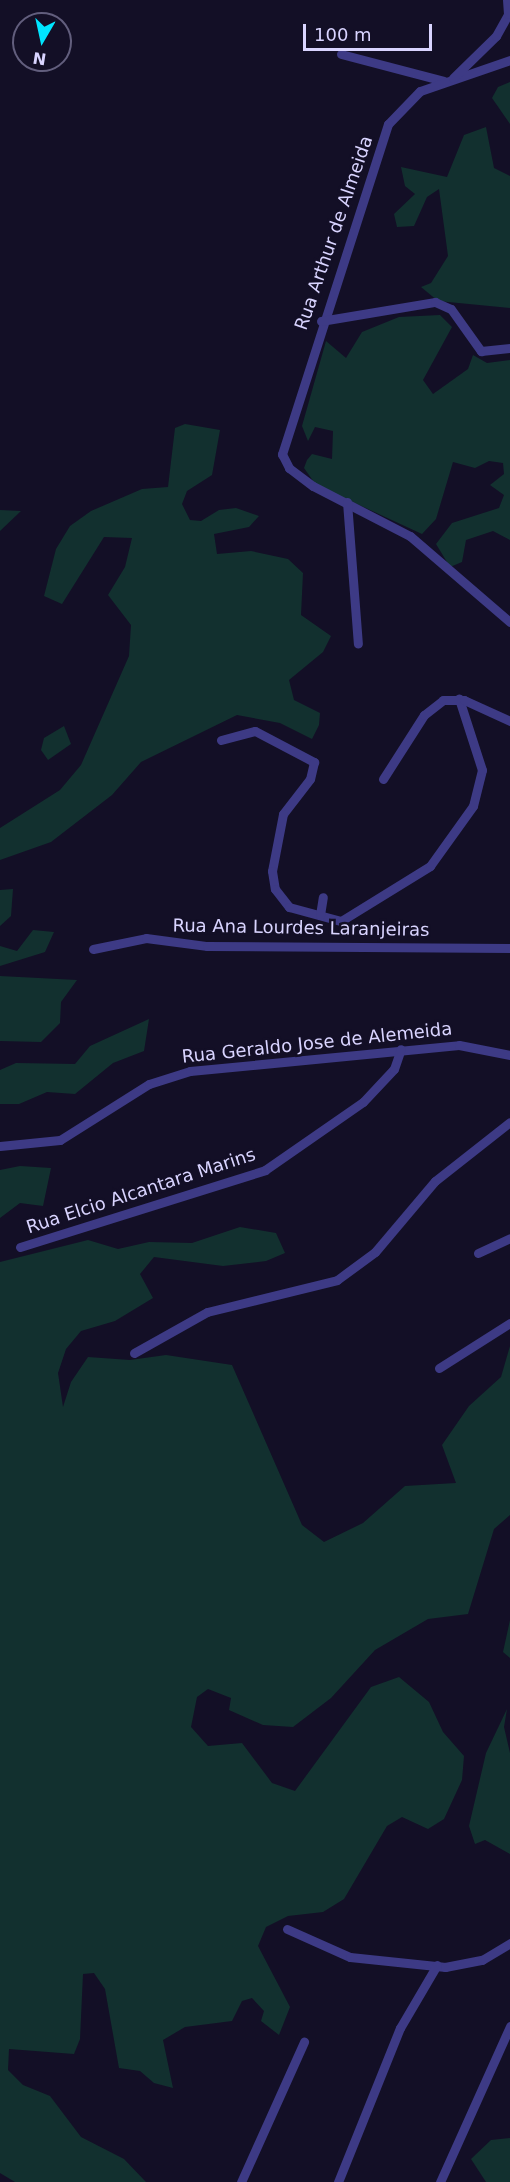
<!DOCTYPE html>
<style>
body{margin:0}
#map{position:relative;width:510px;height:2182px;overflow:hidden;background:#130f26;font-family:"DejaVu Sans",sans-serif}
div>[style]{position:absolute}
.green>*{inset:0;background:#12302f}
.minor>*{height:9px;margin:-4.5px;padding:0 4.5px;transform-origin:4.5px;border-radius:4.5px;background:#3d3a85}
span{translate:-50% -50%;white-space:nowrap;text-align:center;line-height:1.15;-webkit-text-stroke:5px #130f26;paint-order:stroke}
.street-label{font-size:18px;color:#d9d4ff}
.north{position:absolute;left:12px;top:12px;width:60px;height:60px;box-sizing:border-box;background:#130f26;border:2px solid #625e7d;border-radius:50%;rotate:189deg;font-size:16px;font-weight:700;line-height:24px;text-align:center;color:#d9d4ff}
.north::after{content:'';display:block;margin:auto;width:21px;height:27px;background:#00e5ff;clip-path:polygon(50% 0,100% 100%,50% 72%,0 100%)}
.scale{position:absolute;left:303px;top:24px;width:129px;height:27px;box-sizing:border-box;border:3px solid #d9d4ff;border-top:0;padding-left:8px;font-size:18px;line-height:21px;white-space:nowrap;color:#d9d4ff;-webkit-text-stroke:4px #130f26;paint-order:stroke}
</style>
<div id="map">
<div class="green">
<div style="clip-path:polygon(510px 82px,510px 124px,492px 98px,498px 87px)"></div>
<div style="clip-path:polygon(486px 127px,494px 168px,510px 176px,510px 308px,438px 301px,421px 287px,431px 283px,448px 256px,439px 189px,427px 197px,414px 226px,397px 227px,394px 214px,415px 194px,405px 186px,401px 167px,447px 177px,464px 135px)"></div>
<div style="clip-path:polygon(440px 315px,452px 327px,423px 380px,433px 394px,468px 369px,473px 355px,487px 363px,510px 360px,510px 540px,493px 531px,466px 540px,462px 562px,450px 567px,436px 544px,452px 523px,499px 508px,504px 495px,490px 485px,504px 474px,503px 463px,489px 461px,475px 468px,453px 462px,436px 519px,422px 534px,316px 485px,304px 468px,307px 460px,312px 454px,332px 459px,333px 431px,315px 427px,308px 441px,302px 426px,326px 341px,346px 358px,362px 332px,399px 317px)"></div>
<div style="clip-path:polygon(185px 424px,220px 430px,212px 475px,187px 491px,182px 504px,190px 520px,201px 521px,219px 510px,236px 508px,259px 516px,249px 527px,214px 534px,217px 554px,251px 551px,288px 559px,303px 573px,301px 615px,331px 636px,323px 652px,289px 680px,294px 700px,320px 713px,319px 725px,312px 739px,280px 723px,237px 715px,141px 762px,112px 795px,51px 842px,0 860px,0 828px,60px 790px,81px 765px,129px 656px,131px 625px,108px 595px,125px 567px,132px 538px,104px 537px,62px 604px,44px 596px,56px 549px,70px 526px,91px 511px,142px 489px,168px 487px,175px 428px)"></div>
<div style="clip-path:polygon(0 510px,21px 511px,0 531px)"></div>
<div style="clip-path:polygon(64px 726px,71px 744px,48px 760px,41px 750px,44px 738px)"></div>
<div style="clip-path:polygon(13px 889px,11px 916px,0 926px,0 890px)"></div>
<div style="clip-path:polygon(33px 930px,54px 932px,45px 952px,0 966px,0 946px,17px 951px)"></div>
<div style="clip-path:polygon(0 976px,77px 980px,61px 1002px,60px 1023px,41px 1042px,0 1041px)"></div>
<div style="clip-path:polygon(149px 1019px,144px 1051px,113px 1063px,75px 1094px,47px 1092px,19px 1104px,0 1104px,0 1070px,16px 1063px,75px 1064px,90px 1046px)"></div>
<div style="clip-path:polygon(20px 1166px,51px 1168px,43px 1206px,20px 1203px,0 1218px,0 1170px)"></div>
<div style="clip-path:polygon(240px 1227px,276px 1233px,285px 1253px,266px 1261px,223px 1266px,154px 1257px,140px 1274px,153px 1298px,115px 1321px,81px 1331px,66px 1349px,58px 1373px,63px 1407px,71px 1382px,88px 1357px,130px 1360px,166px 1355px,232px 1365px,302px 1525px,324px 1542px,363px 1523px,405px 1486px,456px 1483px,442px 1445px,469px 1406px,501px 1377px,510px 1346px,510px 1515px,494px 1529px,468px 1614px,428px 1619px,375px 1650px,331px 1698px,293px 1727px,263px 1725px,229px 1710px,231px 1698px,208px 1689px,197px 1697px,191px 1727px,208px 1746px,242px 1743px,272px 1783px,295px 1791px,371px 1687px,399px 1677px,429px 1702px,443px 1732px,464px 1756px,462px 1780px,444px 1819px,428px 1829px,402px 1817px,387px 1826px,344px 1899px,323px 1912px,288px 1916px,266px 1927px,258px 1946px,290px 2007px,279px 2035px,261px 2021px,264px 2011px,252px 1998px,242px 2001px,232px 2021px,185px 2027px,163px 2040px,173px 2088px,154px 2083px,140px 2071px,119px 2068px,105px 1989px,94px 1973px,83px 1974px,80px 2039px,74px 2054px,9px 2049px,8px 2070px,23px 2085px,50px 2096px,81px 2137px,124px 2159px,146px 2182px,15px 2182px,0 2173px,0 1262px,88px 1240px,118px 1249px,149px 1242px,192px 1243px)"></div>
<div style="clip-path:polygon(510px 1620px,510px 1658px,503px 1652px)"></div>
<div style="clip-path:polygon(507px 1709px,504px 1727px,510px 1753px,510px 1854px,485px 1840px,475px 1844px,469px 1826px,486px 1753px)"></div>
<div style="clip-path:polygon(510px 2138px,510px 2182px,486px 2182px,471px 2159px,491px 2140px)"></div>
</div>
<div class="minor">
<div style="left:341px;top:54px;width:106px;rotate:14.7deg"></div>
<div style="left:510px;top:60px;width:95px;rotate:161deg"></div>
<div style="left:420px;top:91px;width:46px;rotate:134.1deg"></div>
<div style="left:388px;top:124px;width:347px;rotate:107.8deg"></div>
<div style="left:282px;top:454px;width:16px;rotate:63deg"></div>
<div style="left:289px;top:468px;width:30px;rotate:37deg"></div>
<div style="left:313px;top:486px;width:109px;rotate:27.3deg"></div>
<div style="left:410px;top:536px;width:132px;rotate:40.7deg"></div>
<div style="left:453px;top:78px;width:60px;rotate:-44.3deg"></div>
<div style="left:496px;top:36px;width:25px;rotate:-61deg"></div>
<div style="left:508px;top:14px;width:14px;rotate:-94deg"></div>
<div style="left:321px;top:321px;width:116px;rotate:-9.5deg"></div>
<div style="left:435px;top:302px;width:17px;rotate:24deg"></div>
<div style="left:451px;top:309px;width:52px;rotate:54.5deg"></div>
<div style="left:481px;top:351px;width:29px;rotate:-6deg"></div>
<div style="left:347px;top:502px;width:142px;rotate:85.6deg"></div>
<div style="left:221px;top:740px;width:35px;rotate:-15deg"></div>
<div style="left:255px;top:731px;width:67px;rotate:27.7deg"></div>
<div style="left:314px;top:762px;width:17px;rotate:103deg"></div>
<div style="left:310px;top:779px;width:44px;rotate:127.6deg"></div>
<div style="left:283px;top:814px;width:58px;rotate:100.9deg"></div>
<div style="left:272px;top:871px;width:18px;rotate:81deg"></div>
<div style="left:275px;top:889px;width:23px;rotate:52deg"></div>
<div style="left:289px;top:907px;width:54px;rotate:15.1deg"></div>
<div style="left:341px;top:921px;width:105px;rotate:-31.7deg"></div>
<div style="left:430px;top:866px;width:74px;rotate:-54.4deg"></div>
<div style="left:473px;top:806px;width:37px;rotate:-76deg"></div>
<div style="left:482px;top:770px;width:75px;rotate:-107.9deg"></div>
<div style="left:383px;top:779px;width:76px;rotate:-57.4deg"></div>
<div style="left:424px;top:715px;width:24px;rotate:-38deg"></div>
<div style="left:443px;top:700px;width:21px"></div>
<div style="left:464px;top:700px;width:51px;rotate:24.5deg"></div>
<div style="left:320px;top:915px;width:18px;rotate:-81deg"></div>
<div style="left:93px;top:949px;width:54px;rotate:-11.7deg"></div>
<div style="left:146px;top:938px;width:62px;rotate:7.5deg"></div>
<div style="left:207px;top:946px;width:303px;rotate:0.4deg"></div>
<div style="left:0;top:1146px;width:60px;rotate:-5.7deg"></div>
<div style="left:60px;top:1140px;width:105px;rotate:-32.2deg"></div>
<div style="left:149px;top:1084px;width:43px;rotate:-17.6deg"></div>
<div style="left:190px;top:1071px;width:270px;rotate:-5.5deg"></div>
<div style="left:459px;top:1045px;width:52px;rotate:11.1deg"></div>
<div style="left:20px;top:1247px;width:257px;rotate:-17.4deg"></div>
<div style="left:265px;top:1170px;width:119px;rotate:-34.8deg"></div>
<div style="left:363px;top:1102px;width:45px;rotate:-46.8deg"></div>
<div style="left:394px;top:1069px;width:21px;rotate:-71deg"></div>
<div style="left:478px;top:1253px;width:35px;rotate:-25deg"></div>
<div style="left:134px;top:1353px;width:84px;rotate:-29.3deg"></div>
<div style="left:207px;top:1312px;width:134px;rotate:-13.8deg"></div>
<div style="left:337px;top:1280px;width:47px;rotate:-36.4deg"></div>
<div style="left:375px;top:1252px;width:93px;rotate:-49.8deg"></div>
<div style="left:435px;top:1181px;width:95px;rotate:-38.2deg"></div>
<div style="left:439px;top:1368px;width:84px;rotate:-32.4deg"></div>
<div style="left:287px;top:1929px;width:69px;rotate:24deg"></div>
<div style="left:350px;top:1957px;width:96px;rotate:6deg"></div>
<div style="left:445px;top:1967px;width:38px;rotate:-11deg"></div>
<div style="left:482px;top:1960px;width:33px;rotate:-31deg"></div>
<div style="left:241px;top:2182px;width:154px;rotate:-65.8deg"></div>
<div style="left:338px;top:2182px;width:166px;rotate:-68.1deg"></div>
<div style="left:400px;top:2028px;width:73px;rotate:-59.6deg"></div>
<div style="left:440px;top:2182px;width:171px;rotate:-65.8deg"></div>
</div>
<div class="street-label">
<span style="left:334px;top:233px;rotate:-71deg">Rua Arthur de Almeida</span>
<span style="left:301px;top:928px;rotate:1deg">Rua Ana Lourdes Laranjeiras</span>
<span style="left:317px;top:1043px;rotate:-6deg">Rua Geraldo Jose de Alemeida</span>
<span style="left:141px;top:1191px;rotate:-18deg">Rua Elcio Alcantara Marins</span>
</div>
<div class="north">N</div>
<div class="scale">100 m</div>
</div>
